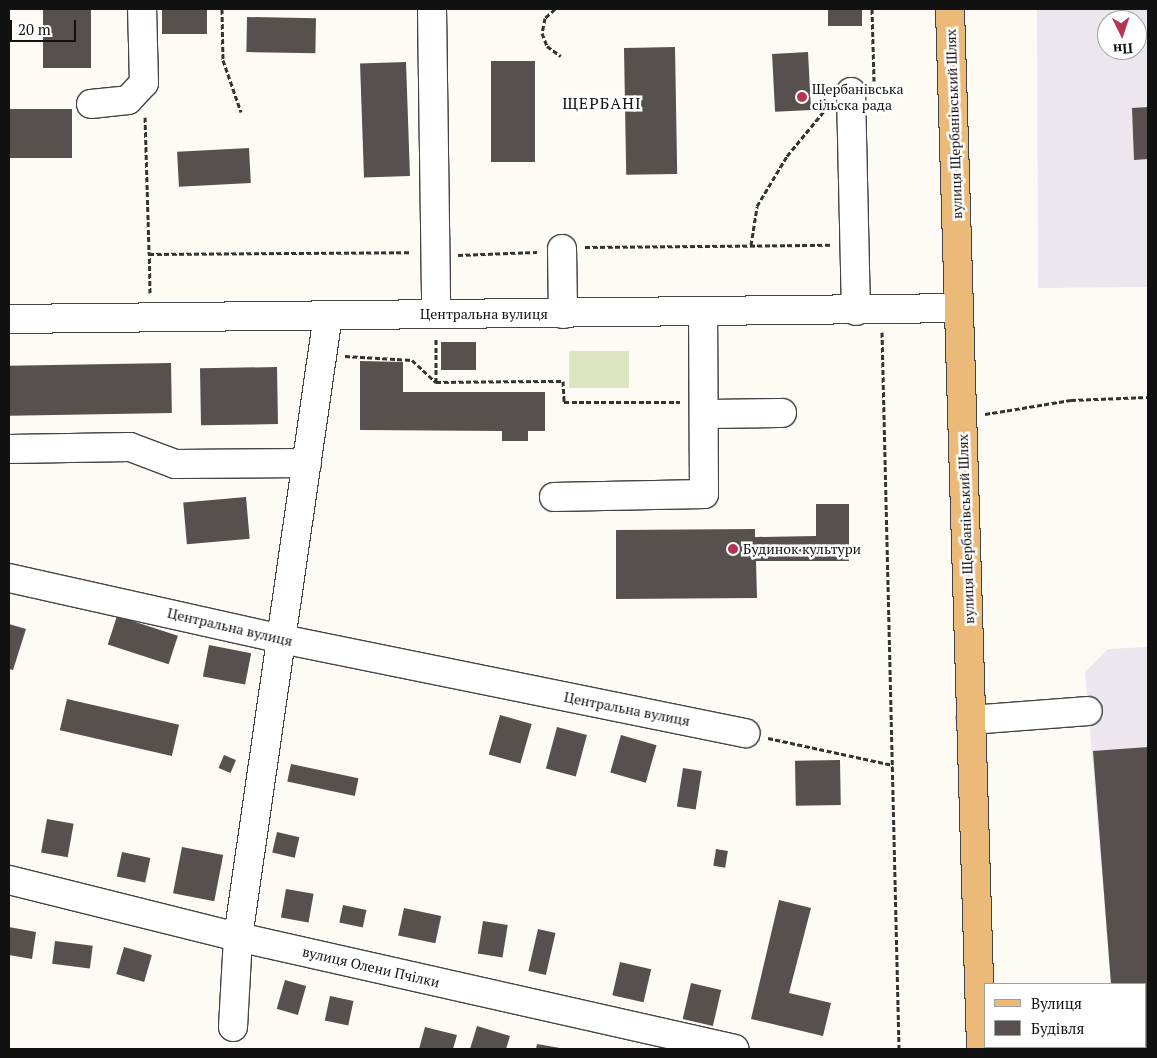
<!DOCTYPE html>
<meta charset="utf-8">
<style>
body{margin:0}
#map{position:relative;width:1157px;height:1058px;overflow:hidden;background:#fefbf5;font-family:"PT Serif",serif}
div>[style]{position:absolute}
.industrial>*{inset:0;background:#ece6ee}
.green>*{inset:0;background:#dbe6c1;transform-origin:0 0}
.building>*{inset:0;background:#58504e;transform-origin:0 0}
.path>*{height:3px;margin-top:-1.5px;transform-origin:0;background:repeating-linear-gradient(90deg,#333 0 5px,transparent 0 7.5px)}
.roads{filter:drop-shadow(1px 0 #444) drop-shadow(-1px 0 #444) drop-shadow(0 1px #444) drop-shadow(0 -1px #444)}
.minor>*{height:28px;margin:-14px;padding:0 14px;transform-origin:14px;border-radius:14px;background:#fff}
.major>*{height:28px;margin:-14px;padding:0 14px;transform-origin:14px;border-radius:14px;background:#ebba78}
.dots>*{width:14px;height:14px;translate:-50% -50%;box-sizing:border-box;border:2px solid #fff;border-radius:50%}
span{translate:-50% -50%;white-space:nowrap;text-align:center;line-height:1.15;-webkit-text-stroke:5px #fff;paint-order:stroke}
.poi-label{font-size:14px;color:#111}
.left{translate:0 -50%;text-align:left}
.street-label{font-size:14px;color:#111}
.quarter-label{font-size:16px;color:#111;letter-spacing:1px}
.frame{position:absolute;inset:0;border:10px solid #111;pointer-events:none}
.legend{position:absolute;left:984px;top:983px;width:162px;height:65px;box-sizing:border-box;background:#fff;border:1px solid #a0a0a0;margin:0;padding:6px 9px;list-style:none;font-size:15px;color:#111}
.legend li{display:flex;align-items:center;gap:10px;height:25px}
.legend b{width:25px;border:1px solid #a0a0a0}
.north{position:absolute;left:1097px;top:10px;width:50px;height:50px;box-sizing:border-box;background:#fff;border:1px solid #a0a0a0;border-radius:50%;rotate:176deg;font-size:14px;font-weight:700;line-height:20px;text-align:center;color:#111}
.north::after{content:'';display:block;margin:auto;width:18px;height:22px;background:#b43553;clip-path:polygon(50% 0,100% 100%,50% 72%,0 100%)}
.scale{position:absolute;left:10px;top:20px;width:66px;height:22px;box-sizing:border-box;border:2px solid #111;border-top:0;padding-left:6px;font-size:15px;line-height:18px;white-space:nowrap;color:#111;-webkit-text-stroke:4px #fff;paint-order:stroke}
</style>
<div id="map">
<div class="industrial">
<div style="clip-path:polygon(evenodd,1037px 9px,1148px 9px,1148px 287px,1038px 288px,1037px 9px,1107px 20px,1137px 20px,1137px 50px,1107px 50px,1107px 20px)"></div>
<div style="clip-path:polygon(1148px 647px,1148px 1049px,1116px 1049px,1116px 1047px,1146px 1047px,1146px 984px,1111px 984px,1085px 672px,1108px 649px)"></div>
</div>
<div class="green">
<div style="left:569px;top:351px;width:60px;height:37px"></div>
</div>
<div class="building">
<div style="left:43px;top:9px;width:48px;height:59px"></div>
<div style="left:162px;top:9px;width:45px;height:25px"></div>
<div style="left:828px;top:9px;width:34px;height:17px"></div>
<div style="left:247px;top:17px;width:69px;height:35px;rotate:1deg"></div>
<div style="left:675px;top:47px;width:127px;height:51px;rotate:89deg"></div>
<div style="left:808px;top:52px;width:58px;height:36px;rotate:87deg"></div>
<div style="left:491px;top:61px;width:44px;height:101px"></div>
<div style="left:406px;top:62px;width:114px;height:46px;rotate:88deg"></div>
<div style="clip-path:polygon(1148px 107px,1148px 159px,1134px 160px,1132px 108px)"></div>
<div style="left:9px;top:109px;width:63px;height:49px"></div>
<div style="left:249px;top:148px;width:35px;height:72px;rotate:87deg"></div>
<div style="left:441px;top:342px;width:35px;height:28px"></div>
<div style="clip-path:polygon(360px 361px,403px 362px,403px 392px,545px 392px,545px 431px,528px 431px,528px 441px,502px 441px,502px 431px,360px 430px)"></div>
<div style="left:171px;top:363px;width:50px;height:162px;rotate:89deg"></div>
<div style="left:277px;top:367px;width:57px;height:77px;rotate:89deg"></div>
<div style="left:246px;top:497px;width:42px;height:63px;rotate:85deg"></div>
<div style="clip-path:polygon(816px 504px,849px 504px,849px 561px,756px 561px,757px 598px,616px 599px,616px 530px,755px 529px,755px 537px,816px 536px)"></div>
<div style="left:117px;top:616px;width:64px;height:30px;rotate:18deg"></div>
<div style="clip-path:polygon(9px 624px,26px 629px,13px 670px,9px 669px)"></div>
<div style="left:209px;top:645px;width:43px;height:32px;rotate:11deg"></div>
<div style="left:67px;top:699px;width:115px;height:32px;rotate:13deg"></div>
<div style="left:500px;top:715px;width:33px;height:41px;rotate:16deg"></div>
<div style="left:557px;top:727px;width:31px;height:43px;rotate:15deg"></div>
<div style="left:621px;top:735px;width:37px;height:39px;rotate:16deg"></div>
<div style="clip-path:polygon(1148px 747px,1148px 1049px,1117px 1049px,1116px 1047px,1146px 1047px,1146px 984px,1111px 984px,1093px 751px)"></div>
<div style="left:224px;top:755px;width:13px;height:14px;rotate:23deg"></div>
<div style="left:840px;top:760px;width:45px;height:45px;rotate:89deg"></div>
<div style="left:291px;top:764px;width:69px;height:18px;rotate:12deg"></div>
<div style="left:683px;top:768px;width:19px;height:39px;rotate:9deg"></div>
<div style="left:47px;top:819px;width:27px;height:34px;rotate:10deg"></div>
<div style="left:277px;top:832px;width:23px;height:21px;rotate:13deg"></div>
<div style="left:182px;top:847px;width:42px;height:47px;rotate:11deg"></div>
<div style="left:716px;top:849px;width:12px;height:17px;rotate:9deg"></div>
<div style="left:122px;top:852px;width:29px;height:25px;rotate:12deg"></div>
<div style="left:286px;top:889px;width:28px;height:29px;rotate:10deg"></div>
<div style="clip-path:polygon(779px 900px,811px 908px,789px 993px,831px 1003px,823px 1036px,751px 1019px)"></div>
<div style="left:343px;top:905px;width:24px;height:18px;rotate:12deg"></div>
<div style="left:404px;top:908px;width:38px;height:28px;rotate:12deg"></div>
<div style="left:483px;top:921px;width:25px;height:33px;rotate:9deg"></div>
<div style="clip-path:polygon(9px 927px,36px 932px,32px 959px,9px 955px)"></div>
<div style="left:538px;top:929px;width:18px;height:43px;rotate:13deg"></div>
<div style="left:55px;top:941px;width:38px;height:23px;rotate:7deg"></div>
<div style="left:124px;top:947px;width:29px;height:28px;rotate:16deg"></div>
<div style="left:620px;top:962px;width:32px;height:34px;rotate:13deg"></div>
<div style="left:285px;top:980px;width:22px;height:30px;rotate:16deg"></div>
<div style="left:691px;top:983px;width:31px;height:37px;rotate:13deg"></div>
<div style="left:330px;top:996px;width:24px;height:25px;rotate:12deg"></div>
<div style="clip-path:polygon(477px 1026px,510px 1036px,506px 1049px,470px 1049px)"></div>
<div style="clip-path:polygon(425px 1027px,457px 1035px,453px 1049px,419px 1049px)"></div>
<div style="clip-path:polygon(537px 1044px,560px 1048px,560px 1049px,536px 1049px)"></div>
</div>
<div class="path">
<div style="left:222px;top:9px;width:51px;rotate:88.9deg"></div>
<div style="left:223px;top:60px;width:55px;rotate:70.9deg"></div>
<div style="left:555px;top:9px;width:13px;rotate:138deg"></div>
<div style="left:545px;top:18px;width:15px;rotate:101deg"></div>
<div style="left:542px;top:33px;width:14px;rotate:69deg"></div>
<div style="left:547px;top:46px;width:17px;rotate:36deg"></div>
<div style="left:872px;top:9px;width:72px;rotate:88.4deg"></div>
<div style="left:810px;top:94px;width:14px;rotate:-4deg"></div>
<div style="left:145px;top:117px;width:137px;rotate:88.3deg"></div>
<div style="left:751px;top:245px;width:39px;rotate:-81deg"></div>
<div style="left:757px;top:206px;width:58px;rotate:-59deg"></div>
<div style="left:787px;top:156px;width:58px;rotate:-50.6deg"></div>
<div style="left:824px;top:111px;width:18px;rotate:-90deg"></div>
<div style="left:824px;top:93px;width:3px"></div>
<div style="left:585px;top:247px;width:247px;rotate:-0.5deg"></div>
<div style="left:458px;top:255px;width:79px;rotate:-2.2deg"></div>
<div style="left:150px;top:293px;width:39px;rotate:-91deg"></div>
<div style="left:149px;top:254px;width:261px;rotate:-0.4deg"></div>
<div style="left:882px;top:332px;width:717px;rotate:88.64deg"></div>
<div style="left:345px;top:356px;width:67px;rotate:3.4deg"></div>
<div style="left:412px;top:360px;width:33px;rotate:43deg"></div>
<div style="left:436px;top:382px;width:43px;rotate:-90deg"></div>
<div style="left:436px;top:382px;width:127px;rotate:-0.5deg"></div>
<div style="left:563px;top:381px;width:21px;rotate:87deg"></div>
<div style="left:564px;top:402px;width:116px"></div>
<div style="left:985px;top:414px;width:87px;rotate:-9.2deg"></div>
<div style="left:1071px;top:400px;width:77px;rotate:-2.2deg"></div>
<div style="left:768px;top:738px;width:128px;rotate:12.2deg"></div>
</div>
<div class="roads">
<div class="minor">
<div style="left:432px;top:9px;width:304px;rotate:89.2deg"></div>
<div style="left:851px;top:92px;width:219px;rotate:88.7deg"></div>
<div style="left:91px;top:104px;width:37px;rotate:-6deg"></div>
<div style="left:128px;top:100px;width:23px;rotate:-47deg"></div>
<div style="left:144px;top:83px;width:74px;rotate:-91.5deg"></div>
<div style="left:562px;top:249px;width:65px;rotate:89.1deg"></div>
<div style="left:9px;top:319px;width:950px;rotate:-0.66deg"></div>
<div style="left:706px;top:414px;width:76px;rotate:-0.8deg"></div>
<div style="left:9px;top:449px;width:121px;rotate:-0.9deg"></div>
<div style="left:130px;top:447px;width:48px;rotate:20.7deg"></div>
<div style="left:175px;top:464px;width:132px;rotate:-0.4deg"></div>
<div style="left:554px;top:497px;width:150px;rotate:-1.1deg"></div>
<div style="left:704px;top:494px;width:181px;rotate:-90.3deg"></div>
<div style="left:9px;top:578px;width:280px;rotate:12.6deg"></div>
<div style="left:282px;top:639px;width:473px;rotate:11.5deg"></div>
<div style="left:971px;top:720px;width:117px;rotate:-4.4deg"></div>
<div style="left:9px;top:880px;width:236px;rotate:14deg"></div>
<div style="left:238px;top:937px;width:509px;rotate:12.7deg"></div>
<div style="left:233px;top:1027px;width:90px;rotate:-86.8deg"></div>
<div style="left:238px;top:937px;width:628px;rotate:-81.77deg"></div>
</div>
<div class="major">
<div style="left:950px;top:9px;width:1040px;rotate:88.29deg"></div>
</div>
</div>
<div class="dots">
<div style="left:802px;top:97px;background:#b43553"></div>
<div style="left:733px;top:549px;background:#b43553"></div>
</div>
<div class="poi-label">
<span class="left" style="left:812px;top:97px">Щербанівська<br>сільска рада</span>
<span class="left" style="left:743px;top:549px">Будинок культури</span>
</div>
<div class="street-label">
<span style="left:954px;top:124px;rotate:-92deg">вулиця Щербанівський Шлях</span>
<span style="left:484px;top:314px">Центральна вулиця</span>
<span style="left:966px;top:529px;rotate:-92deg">вулиця Щербанівський Шлях</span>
<span style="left:230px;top:627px;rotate:13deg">Центральна вулиця</span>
<span style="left:627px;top:709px;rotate:11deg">Центральна вулиця</span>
<span style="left:371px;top:967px;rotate:13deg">вулиця Олени Пчілки</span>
</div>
<div class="quarter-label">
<span style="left:602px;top:103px">ЩЕРБАНІ</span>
</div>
<div class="frame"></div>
<ul class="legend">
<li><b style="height:6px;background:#ebba78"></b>Вулиця</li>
<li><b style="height:14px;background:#58504e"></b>Будівля</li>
</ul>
<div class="north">Пн</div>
<div class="scale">20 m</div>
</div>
